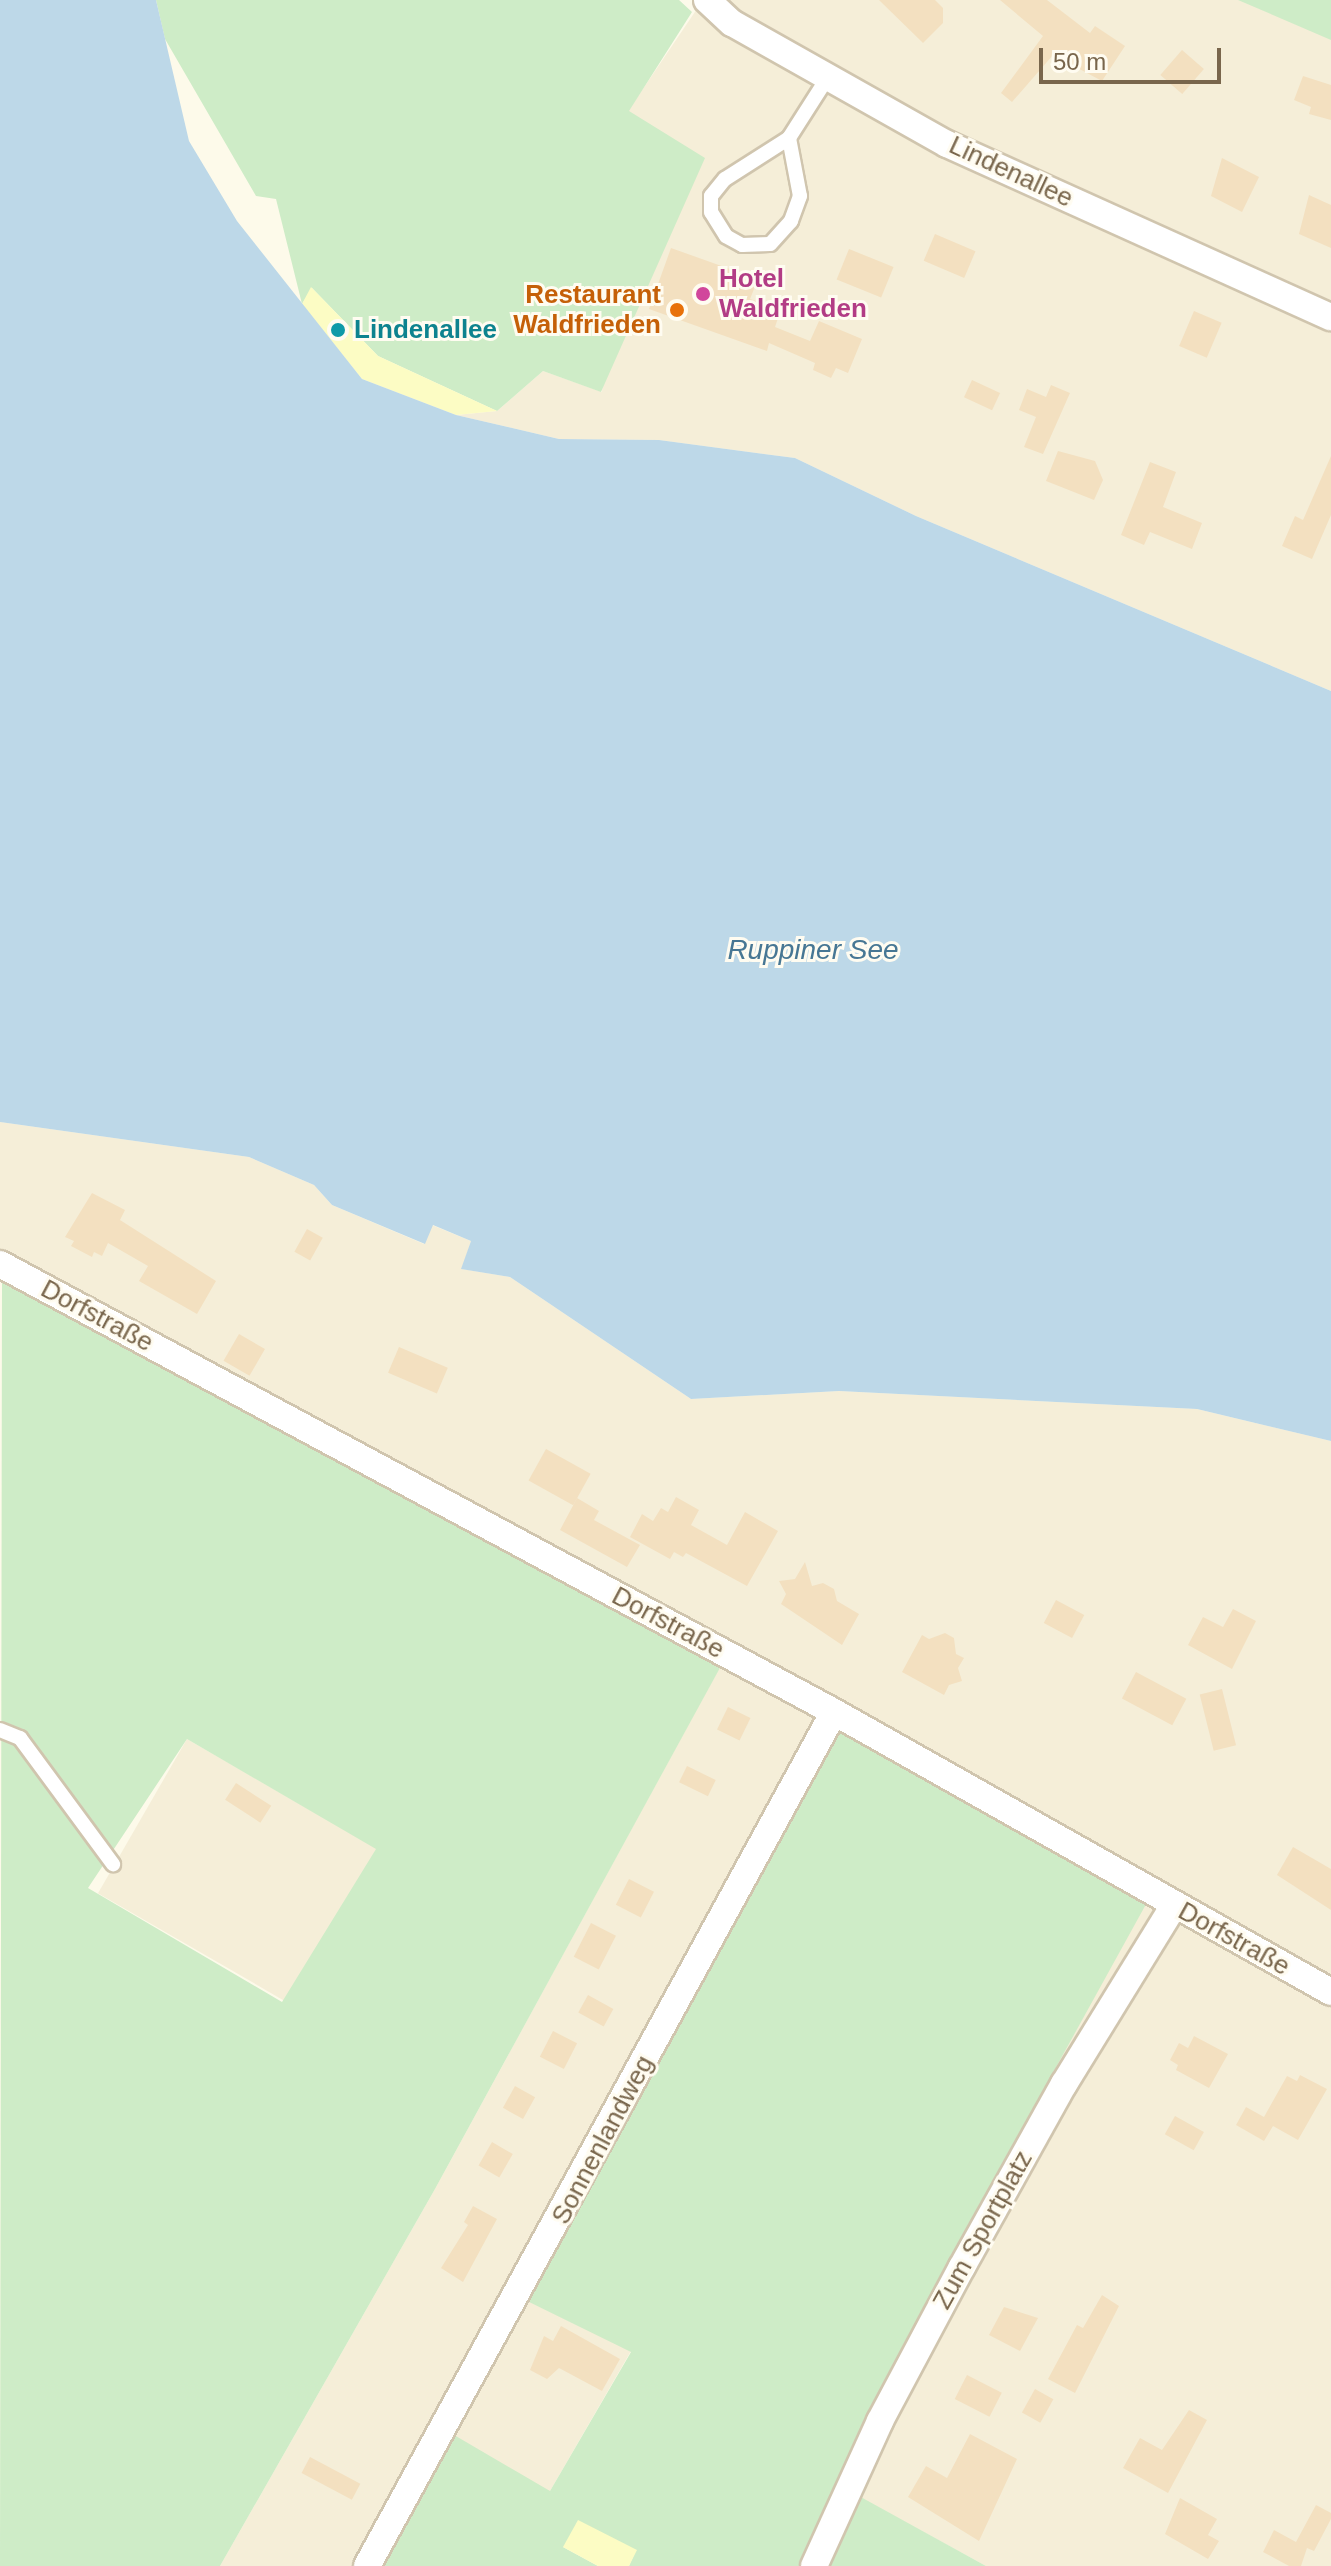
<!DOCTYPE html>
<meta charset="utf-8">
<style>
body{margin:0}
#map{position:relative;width:1331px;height:2566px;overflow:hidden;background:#fdfaea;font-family:Arial,sans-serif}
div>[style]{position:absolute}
.residential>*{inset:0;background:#f5eed8;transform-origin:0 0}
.green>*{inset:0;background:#ceecc7}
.sand>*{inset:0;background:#fcfcc4}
.water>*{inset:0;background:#bdd8e8}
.building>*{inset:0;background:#f3e0c0;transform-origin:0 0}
.roads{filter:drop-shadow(2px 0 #d0c5ae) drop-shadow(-2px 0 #d0c5ae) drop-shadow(0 2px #d0c5ae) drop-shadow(0 -2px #d0c5ae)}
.service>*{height:14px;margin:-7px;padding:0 7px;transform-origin:7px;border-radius:7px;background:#fff}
.minor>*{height:26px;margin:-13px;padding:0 13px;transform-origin:13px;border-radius:13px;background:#fff}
.dots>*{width:22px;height:22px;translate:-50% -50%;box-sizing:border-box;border:4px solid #fffcf1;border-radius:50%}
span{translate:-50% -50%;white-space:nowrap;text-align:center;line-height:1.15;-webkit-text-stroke:6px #fffcf1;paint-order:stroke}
.street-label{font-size:26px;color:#79664c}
.hotel-label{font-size:26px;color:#b23c85;font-weight:700}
.left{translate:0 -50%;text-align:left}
.food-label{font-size:26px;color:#c56008;font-weight:700}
.right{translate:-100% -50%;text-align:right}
.culture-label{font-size:26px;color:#0d838f;font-weight:700}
.water-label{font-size:28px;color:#477794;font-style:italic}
.scale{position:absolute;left:1039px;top:48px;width:182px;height:36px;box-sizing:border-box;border:4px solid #79664c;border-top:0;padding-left:10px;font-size:24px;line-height:28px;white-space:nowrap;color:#79664c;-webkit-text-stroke:6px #fffcf1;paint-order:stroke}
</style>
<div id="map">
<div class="residential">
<div style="clip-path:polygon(703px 0,1331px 0,1331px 691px,916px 516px,795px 458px,659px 440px,559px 439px,456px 415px,497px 411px,543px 371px,602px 392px,628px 111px)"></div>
<div style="clip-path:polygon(0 1122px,249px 1157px,314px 1185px,332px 1205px,424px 1244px,432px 1225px,471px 1241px,462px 1269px,510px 1277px,691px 1399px,839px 1391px,1197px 1409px,1331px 1441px,1331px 2566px,986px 2566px,839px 2486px,927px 2301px,524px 2299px,631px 2351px,550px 2491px,375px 2566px,220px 2566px,435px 2189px,720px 1667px,0 1276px)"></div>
<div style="left:187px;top:1739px;width:219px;height:178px;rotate:30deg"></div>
</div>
<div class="green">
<div style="clip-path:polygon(156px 0,679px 0,692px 12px,629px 111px,705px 158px,601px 392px,543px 371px,497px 411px,378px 356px,312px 288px,302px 304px,276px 199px,256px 196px,165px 39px)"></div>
<div style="clip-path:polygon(1238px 0,1331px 0,1331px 40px)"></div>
<div style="clip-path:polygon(evenodd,2px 1273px,721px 1666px,435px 2189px,220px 2566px,0 2566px,2px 1273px,187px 1739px,376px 1849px,282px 2002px,88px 1888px,187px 1739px)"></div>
<div style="clip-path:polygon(835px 1715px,1150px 1897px,927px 2301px,839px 2485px,986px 2566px,629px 2566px,636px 2550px,563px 2547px,598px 2566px,375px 2566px,449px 2432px,550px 2491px,631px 2352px,523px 2299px)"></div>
</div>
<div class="sand">
<div style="clip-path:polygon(311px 287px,378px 356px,497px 411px,456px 415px,362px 379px,302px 304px)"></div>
<div style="clip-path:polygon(578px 2520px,637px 2550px,629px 2566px,598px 2566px,563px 2547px)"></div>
</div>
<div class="water">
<div style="clip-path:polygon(0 0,156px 0,189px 141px,237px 221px,362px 379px,456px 415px,559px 439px,659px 440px,795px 458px,916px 516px,1331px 691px,1331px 1441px,1197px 1409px,839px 1391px,691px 1399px,510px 1277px,461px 1269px,471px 1241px,433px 1225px,425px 1244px,332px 1205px,314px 1185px,249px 1157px,0 1122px)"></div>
</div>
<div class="building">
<div style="clip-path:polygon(879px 0,935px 0,943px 8px,943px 23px,923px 43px)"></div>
<div style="clip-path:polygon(1000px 0,1047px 0,1090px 33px,1095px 26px,1125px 46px,1102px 81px,1053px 55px,1012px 102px,1001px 93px,1043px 36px)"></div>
<div style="left:1182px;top:50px;width:29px;height:33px;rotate:41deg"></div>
<div style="clip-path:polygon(1303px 76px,1331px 85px,1331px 120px,1309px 114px,1311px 107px,1294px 100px)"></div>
<div style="clip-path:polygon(1222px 158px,1259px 177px,1242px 212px,1211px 196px)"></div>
<div style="clip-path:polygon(1309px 195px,1331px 205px,1331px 248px,1299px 234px)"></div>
<div style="left:935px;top:234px;width:44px;height:29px;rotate:23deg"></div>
<div style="clip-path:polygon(671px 248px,758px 279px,750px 299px,781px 309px,775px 327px,810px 341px,819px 321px,862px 339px,848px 373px,836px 368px,831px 378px,813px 370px,815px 363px,769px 343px,767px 351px,649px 309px)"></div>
<div style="left:849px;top:249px;width:48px;height:33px;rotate:22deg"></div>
<div style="left:1194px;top:311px;width:30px;height:38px;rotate:23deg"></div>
<div style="left:972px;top:380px;width:31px;height:19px;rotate:25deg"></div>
<div style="clip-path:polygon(1051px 385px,1070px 393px,1043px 454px,1024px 447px,1036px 417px,1019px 410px,1027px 389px,1046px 397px)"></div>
<div style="clip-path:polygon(1058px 451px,1095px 461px,1103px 480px,1094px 500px,1046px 481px)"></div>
<div style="clip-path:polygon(1331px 456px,1331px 515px,1312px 559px,1282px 546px,1295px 516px,1303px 520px)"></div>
<div style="clip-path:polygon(1150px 462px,1176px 472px,1163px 507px,1202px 523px,1192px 549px,1150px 532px,1144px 545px,1121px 535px)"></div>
<div style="clip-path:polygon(92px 1193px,125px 1210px,120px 1220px,216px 1281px,197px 1314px,139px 1281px,148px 1266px,108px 1243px,102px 1256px,94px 1252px,92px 1257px,71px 1246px,74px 1241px,65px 1237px)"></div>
<div style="left:307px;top:1229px;width:18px;height:26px;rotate:29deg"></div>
<div style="left:239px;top:1334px;width:30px;height:31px;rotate:30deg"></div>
<div style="left:399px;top:1347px;width:53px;height:28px;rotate:23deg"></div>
<div style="left:546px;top:1449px;width:51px;height:36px;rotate:29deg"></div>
<div style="clip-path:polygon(676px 1497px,699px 1510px,691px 1525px,727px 1545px,745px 1512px,778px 1531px,747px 1586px,686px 1553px,683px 1557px,674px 1552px,670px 1559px,630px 1537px,642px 1514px,653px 1521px,661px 1508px,668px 1512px)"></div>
<div style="clip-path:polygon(577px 1498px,599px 1511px,594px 1520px,640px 1545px,627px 1567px,560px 1530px)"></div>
<div style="clip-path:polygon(805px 1562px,812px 1586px,823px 1583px,834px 1589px,837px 1601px,859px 1614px,842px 1645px,781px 1604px,786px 1594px,779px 1581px,795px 1579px)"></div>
<div style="left:1056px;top:1600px;width:32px;height:26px;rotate:28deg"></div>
<div style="clip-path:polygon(1233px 1609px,1256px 1621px,1232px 1669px,1188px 1645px,1203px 1617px,1223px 1627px)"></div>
<div style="clip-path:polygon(945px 1633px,954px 1638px,956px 1654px,964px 1658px,958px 1668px,962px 1681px,949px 1685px,944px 1695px,902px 1672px,922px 1635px,929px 1639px)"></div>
<div style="left:1136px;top:1672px;width:57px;height:30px;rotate:28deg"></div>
<div style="left:1222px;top:1689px;width:58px;height:23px;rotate:76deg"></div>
<div style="left:728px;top:1707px;width:25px;height:25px;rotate:26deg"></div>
<div style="left:687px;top:1766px;width:32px;height:18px;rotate:26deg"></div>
<div style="left:236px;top:1783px;width:42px;height:20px;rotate:33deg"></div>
<div style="clip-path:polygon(1293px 1847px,1331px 1869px,1331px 1910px,1277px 1875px)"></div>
<div style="left:629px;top:1879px;width:28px;height:29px;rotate:27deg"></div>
<div style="left:591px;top:1923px;width:28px;height:38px;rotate:27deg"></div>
<div style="left:588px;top:1995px;width:29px;height:20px;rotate:29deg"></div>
<div style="left:553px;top:2031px;width:27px;height:29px;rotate:27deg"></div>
<div style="clip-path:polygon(1194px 2036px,1228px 2054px,1209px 2088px,1176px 2070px,1178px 2065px,1170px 2060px,1179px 2043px,1188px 2048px)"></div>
<div style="clip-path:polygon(1300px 2075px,1327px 2089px,1298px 2140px,1273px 2126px,1264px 2141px,1236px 2125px,1246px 2107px,1264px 2117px,1287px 2076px,1297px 2081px)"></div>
<div style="left:515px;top:2086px;width:23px;height:25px;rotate:29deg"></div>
<div style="left:1175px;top:2116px;width:33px;height:21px;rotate:29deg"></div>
<div style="left:492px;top:2142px;width:24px;height:27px;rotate:30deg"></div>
<div style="clip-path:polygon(473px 2206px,497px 2219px,463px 2282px,441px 2268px,468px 2225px,464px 2222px)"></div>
<div style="clip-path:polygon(1102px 2295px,1119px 2306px,1075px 2393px,1048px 2379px,1077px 2325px,1083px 2328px)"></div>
<div style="clip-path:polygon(1004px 2307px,1038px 2318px,1020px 2351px,989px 2335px)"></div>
<div style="clip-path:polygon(561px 2326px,620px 2359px,602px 2391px,559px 2368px,547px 2379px,530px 2370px,544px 2336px,553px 2341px)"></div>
<div style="left:967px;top:2375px;width:39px;height:27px;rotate:27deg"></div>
<div style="left:1035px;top:2389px;width:21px;height:27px;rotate:29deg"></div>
<div style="clip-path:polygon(1189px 2410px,1207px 2420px,1168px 2493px,1123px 2468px,1140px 2438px,1162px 2450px)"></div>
<div style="clip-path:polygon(970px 2434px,1017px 2459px,979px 2541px,908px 2497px,926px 2466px,947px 2478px)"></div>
<div style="left:310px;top:2457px;width:57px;height:18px;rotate:28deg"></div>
<div style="clip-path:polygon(1180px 2498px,1217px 2519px,1208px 2535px,1219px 2541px,1208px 2559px,1165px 2534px)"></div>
<div style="clip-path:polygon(1316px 2505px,1331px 2513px,1331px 2519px,1314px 2551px,1307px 2548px,1301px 2566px,1289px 2566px,1263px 2552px,1274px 2530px,1296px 2542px)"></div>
</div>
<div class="roads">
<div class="service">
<div style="left:789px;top:138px;width:59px;rotate:79.3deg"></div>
<div style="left:800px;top:196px;width:27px;rotate:110deg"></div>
<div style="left:791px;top:221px;width:31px;rotate:132deg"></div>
<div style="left:770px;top:244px;width:28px;rotate:178deg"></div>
<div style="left:742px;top:245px;width:18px;rotate:-151deg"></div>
<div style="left:726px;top:236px;width:28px;rotate:-122deg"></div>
<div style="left:711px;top:212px;width:16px;rotate:-90deg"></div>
<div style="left:711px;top:196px;width:22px;rotate:-51deg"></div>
<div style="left:725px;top:179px;width:76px;rotate:-32.6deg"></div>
<div style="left:789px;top:138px;width:72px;rotate:-57.4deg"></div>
<div style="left:0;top:1730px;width:22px;rotate:22deg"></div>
<div style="left:20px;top:1738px;width:157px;rotate:53.6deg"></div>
</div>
<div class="minor">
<div style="left:707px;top:0;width:34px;rotate:43deg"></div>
<div style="left:732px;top:23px;width:247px;rotate:29.4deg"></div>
<div style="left:947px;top:144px;width:421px;rotate:24.3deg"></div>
<div style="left:0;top:1264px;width:947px;rotate:28.24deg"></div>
<div style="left:834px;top:1712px;width:570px;rotate:29.4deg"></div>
<div style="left:367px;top:2566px;width:973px;rotate:-61.33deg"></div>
<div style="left:814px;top:2566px;width:159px;rotate:-65.5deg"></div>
<div style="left:880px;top:2421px;width:174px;rotate:-62deg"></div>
<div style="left:962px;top:2267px;width:210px;rotate:-60.9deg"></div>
<div style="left:1064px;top:2084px;width:210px;rotate:-58.4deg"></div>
</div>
</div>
<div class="dots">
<div style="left:703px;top:294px;background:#d1479c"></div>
<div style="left:677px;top:310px;background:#e8710a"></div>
<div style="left:338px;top:330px;background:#0f9aa8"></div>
</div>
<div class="street-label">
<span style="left:1011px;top:172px;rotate:25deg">Lindenallee</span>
<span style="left:97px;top:1316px;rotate:28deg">Dorfstraße</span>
<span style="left:668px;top:1623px;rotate:28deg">Dorfstraße</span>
<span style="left:1234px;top:1939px;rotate:29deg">Dorfstraße</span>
<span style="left:603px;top:2140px;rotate:-62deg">Sonnenlandweg</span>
<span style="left:983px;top:2230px;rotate:-61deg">Zum Sportplatz</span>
</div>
<div class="hotel-label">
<span class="left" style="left:719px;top:294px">Hotel<br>Waldfrieden</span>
</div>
<div class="food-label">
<span class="right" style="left:661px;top:310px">Restaurant<br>Waldfrieden</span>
</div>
<div class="culture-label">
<span class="left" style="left:354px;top:330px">Lindenallee</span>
</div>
<div class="water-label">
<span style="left:813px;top:950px">Ruppiner See</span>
</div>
<div class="scale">50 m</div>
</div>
